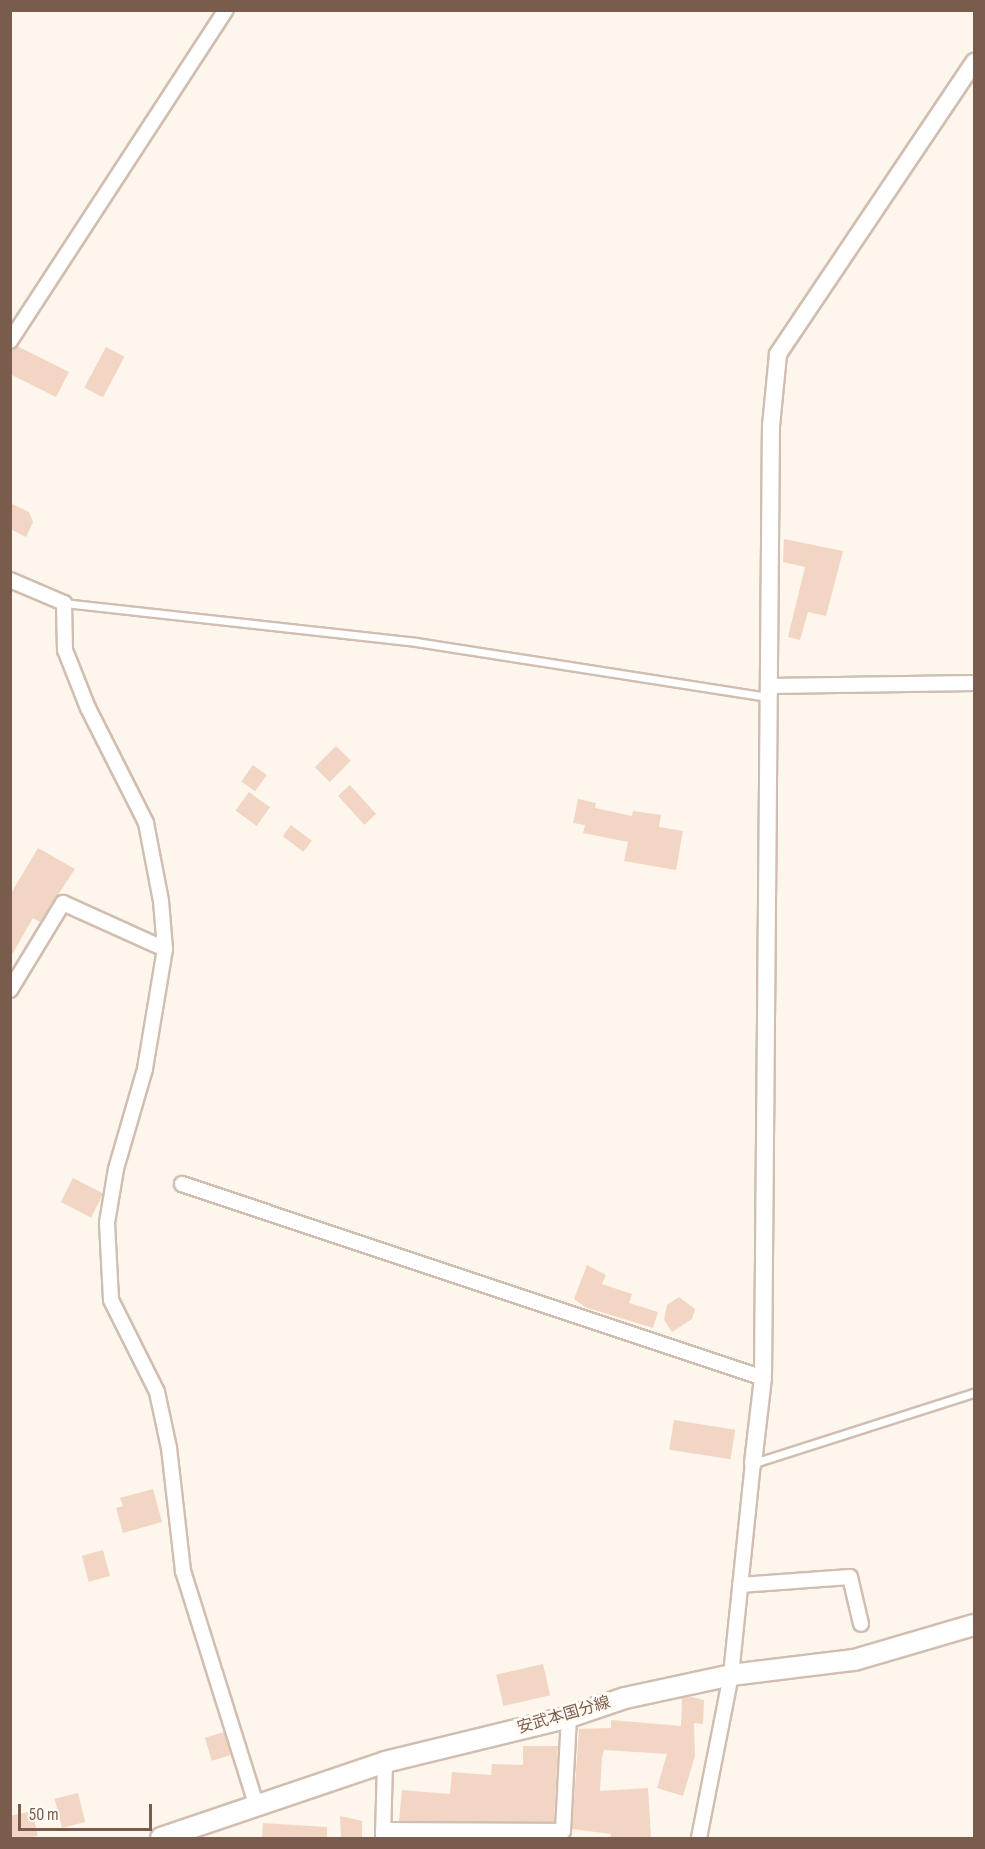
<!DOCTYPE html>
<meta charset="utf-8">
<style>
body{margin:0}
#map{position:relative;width:985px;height:1849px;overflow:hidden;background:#fdf6ec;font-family:"Sofia Sans Condensed","Noto Sans JP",sans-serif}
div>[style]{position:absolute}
.building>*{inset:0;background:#f3d5c3;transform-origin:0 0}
.roads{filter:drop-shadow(2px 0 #d1beb0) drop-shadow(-2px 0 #d1beb0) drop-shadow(0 2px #d1beb0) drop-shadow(0 -2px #d1beb0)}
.service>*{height:7px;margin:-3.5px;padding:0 3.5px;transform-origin:3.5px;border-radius:3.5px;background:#fff}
.minor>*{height:14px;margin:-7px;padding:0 7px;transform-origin:7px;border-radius:7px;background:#fff}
.tertiary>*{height:16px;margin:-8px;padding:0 8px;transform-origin:8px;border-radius:8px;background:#fff}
.secondary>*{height:20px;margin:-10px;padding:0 10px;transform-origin:10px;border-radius:10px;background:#fff}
span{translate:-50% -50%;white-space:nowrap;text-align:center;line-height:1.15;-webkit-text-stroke:6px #fffaf3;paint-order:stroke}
.street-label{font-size:16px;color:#7a5c4d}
.frame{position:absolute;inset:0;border:12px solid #7a5c4d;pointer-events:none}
.scale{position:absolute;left:18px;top:1804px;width:134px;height:27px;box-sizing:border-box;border:3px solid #7a5c4d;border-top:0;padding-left:8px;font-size:18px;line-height:21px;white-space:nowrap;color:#7a5c4d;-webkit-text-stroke:4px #fffaf3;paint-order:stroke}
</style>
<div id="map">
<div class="building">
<div style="clip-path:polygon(17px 346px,69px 372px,56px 397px,10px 374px,10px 353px)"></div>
<div style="left:106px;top:347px;width:21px;height:46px;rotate:28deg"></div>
<div style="clip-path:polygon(10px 503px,29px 512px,33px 522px,26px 537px,10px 529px)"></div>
<div style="clip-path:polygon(784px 539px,843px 551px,826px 616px,808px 612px,800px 640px,788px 637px,805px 567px,783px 562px)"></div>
<div style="left:336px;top:746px;width:21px;height:30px;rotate:45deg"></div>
<div style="left:253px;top:765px;width:17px;height:20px;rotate:36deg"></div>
<div style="left:350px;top:785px;width:39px;height:16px;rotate:48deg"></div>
<div style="left:249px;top:792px;width:26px;height:23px;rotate:36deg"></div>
<div style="clip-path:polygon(578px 799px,596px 803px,595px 808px,632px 816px,633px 811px,661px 815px,659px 827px,683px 831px,676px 870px,624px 861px,628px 842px,583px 833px,585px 825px,573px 823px)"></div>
<div style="left:291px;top:825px;width:26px;height:14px;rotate:37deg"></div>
<div style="clip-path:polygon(38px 848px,75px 869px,40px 922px,33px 918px,10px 958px,10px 895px)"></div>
<div style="left:73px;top:1178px;width:34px;height:27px;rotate:27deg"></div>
<div style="clip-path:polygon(587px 1265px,606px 1275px,602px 1284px,632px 1294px,629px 1303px,658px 1312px,653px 1328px,585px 1307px,574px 1299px)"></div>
<div style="clip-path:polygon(679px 1297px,695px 1309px,692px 1319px,672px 1332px,664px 1320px,667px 1305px)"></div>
<div style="left:674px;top:1420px;width:62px;height:30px;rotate:9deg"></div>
<div style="clip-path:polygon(153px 1489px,162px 1522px,123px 1533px,116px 1508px,123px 1506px,120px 1498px)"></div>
<div style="left:103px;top:1550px;width:27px;height:22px;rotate:75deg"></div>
<div style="left:543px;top:1664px;width:32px;height:48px;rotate:77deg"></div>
<div style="clip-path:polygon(692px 1697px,704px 1700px,703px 1724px,694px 1723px,695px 1756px,683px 1796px,657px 1788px,667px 1754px,604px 1750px,602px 1758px,600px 1791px,648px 1788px,651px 1839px,610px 1839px,611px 1834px,572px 1829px,579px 1729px,611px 1728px,611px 1720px,681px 1726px,682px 1698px)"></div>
<div style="left:224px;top:1732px;width:24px;height:20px;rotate:73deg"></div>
<div style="clip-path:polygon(523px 1746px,558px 1746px,554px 1822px,399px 1821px,402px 1790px,450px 1794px,452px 1772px,491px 1775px,492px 1764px,523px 1765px)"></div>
<div style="left:78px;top:1793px;width:30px;height:24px;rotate:76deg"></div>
<div style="clip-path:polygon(32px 1811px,38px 1836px,10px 1839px,10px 1816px)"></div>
<div style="clip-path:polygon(340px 1816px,362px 1821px,362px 1839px,341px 1839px)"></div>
<div style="clip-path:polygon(263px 1823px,327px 1827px,327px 1839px,262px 1839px)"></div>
</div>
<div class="roads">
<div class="service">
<div style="left:64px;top:603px;width:354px;rotate:6.3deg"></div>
<div style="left:416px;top:642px;width:356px;rotate:8.9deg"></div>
<div style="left:754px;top:1463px;width:231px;rotate:-17.7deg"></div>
</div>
<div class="minor">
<div style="left:10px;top:341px;width:395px;rotate:-56.9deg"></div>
<div style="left:10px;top:580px;width:59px;rotate:23.1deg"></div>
<div style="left:64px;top:603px;width:47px;rotate:88.8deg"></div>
<div style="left:65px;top:650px;width:62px;rotate:68.4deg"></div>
<div style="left:88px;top:708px;width:129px;rotate:63.2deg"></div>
<div style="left:146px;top:823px;width:79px;rotate:79.1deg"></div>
<div style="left:161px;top:901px;width:48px;rotate:85.2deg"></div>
<div style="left:165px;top:949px;width:122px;rotate:99.5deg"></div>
<div style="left:145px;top:1069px;width:104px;rotate:106.2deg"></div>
<div style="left:116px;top:1169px;width:55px;rotate:99.5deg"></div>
<div style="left:107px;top:1223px;width:77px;rotate:87deg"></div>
<div style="left:111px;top:1300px;width:103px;rotate:63.4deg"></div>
<div style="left:157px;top:1392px;width:57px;rotate:77.9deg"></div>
<div style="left:169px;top:1448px;width:124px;rotate:83.5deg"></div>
<div style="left:183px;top:1571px;width:244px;rotate:72.6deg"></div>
<div style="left:768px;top:686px;width:206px;rotate:-0.8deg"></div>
<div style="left:10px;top:990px;width:102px;rotate:-58.7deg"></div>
<div style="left:63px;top:903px;width:112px;rotate:24.3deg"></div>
<div style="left:182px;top:1184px;width:613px;rotate:18.46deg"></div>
<div style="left:740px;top:1585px;width:110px;rotate:-4.2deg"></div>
<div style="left:850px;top:1577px;width:48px;rotate:76.8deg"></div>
<div style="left:383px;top:1830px;width:180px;rotate:0.3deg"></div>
<div style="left:563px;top:1831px;width:114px;rotate:-87deg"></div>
<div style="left:383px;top:1838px;width:76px;rotate:-88.5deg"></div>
<div style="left:699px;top:1838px;width:166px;rotate:-78.9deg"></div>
<div style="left:731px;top:1675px;width:213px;rotate:-84.1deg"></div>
</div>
<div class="tertiary">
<div style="left:753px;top:1463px;width:86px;rotate:-83.3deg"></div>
<div style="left:763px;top:1378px;width:952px;rotate:-89.52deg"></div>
<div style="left:771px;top:426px;width:72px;rotate:-84.4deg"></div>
<div style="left:778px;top:354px;width:352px;rotate:-56.1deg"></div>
</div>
<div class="secondary">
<div style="left:161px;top:1838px;width:237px;rotate:-18.7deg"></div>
<div style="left:385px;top:1762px;width:189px;rotate:-13.7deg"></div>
<div style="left:569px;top:1717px;width:59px;rotate:-18.7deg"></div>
<div style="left:625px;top:1698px;width:108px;rotate:-12.2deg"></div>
<div style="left:731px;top:1675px;width:124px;rotate:-7deg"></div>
<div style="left:854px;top:1660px;width:125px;rotate:-16.3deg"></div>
</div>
</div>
<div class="street-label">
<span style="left:564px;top:1716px;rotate:-16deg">安武本国分線</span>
</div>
<div class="frame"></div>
<div class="scale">50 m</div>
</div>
